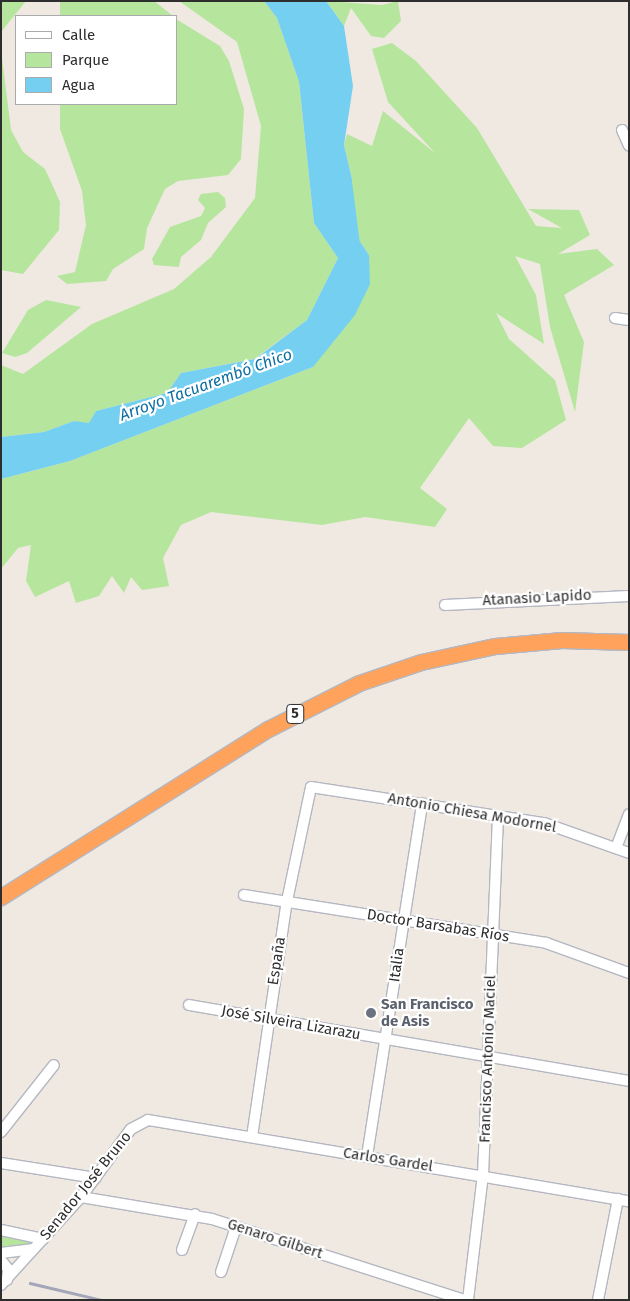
<!DOCTYPE html>
<meta charset="utf-8">
<style>
body{margin:0}
#map{position:relative;width:630px;height:1301px;overflow:hidden;background:#efe9e1;font-family:"Fira Sans",sans-serif}
div>[style]{position:absolute}
.green>*{inset:0;background:#b6e59e}
.water>*{inset:0;background:#75cff0}
.river>*{height:14px;margin:-7px;padding:0 7px;transform-origin:7px;border-radius:7px;background:#75cff0}
.roads{filter:drop-shadow(1px 0 #b4b7c1) drop-shadow(-1px 0 #b4b7c1) drop-shadow(0 1px #b4b7c1) drop-shadow(0 -1px #b4b7c1)}
.minor>*{height:10px;margin:-5px;padding:0 5px;transform-origin:5px;border-radius:5px;background:#fff}
.highway>*{height:15px;margin:-7.5px;padding:0 7.5px;transform-origin:7.5px;border-radius:7.5px;background:#ffa35c}
.rail>*{height:2.5px;margin:-1.25px;padding:0 1.25px;transform-origin:1.25px;border-radius:1.25px;background:#a3a6b8}
.dots>*{width:14px;height:14px;translate:-50% -50%;box-sizing:border-box;border:2px solid #fff;border-radius:50%}
span{translate:-50% -50%;white-space:nowrap;text-align:center;line-height:1.15;-webkit-text-stroke:4.5px #fff;paint-order:stroke}
.shield-label span{padding:1px 4px;background:#fff;border:1px solid;border-radius:4px;-webkit-text-stroke-width:0}
.shield-label{font-size:14px;color:#2e2e2e;font-weight:700}
.street-label{font-size:15px;color:#2e2e2e}
.worship-label{font-size:15px;color:#5b616d;font-weight:700}
.left{translate:0 -50%;text-align:left}
.water-label{font-size:16px;color:#0d6fa3;font-style:italic}
.frame{position:absolute;inset:0;border:2px solid #2e2e2e;pointer-events:none}
.legend{position:absolute;left:15px;top:15px;width:162px;height:90px;box-sizing:border-box;background:#fff;border:1px solid #ababab;margin:0;padding:6px 9px;list-style:none;font-size:15px;color:#2e2e2e}
.legend li{display:flex;align-items:center;gap:10px;height:25px}
.legend b{width:25px;border:1px solid #ababab}
</style>
<div id="map">
<div class="green">
<div style="clip-path:polygon(1px 1px,26px 1px,1px 32px)"></div>
<div style="clip-path:polygon(60px 1px,154px 1px,173px 16px,60px 16px)"></div>
<div style="clip-path:polygon(179px 1px,264px 1px,277px 18px,299px 82px,314px 223px,338px 258px,307px 320px,254px 359px,181px 373px,167px 393px,96px 411px,89px 424px,74px 421px,44px 432px,1px 437px,1px 365px,23px 374px,92px 324px,174px 289px,211px 257px,255px 198px,261px 126px,237px 42px)"></div>
<div style="clip-path:polygon(326px 1px,382px 5px,398px 1px,401px 21px,384px 38px,371px 36px,351px 8px,344px 26px)"></div>
<div style="clip-path:polygon(176px 19px,220px 46px,229px 61px,244px 109px,241px 159px,228px 175px,178px 181px,165px 189px,147px 228px,144px 249px,113px 269px,106px 281px,67px 284px,57px 276px,75px 272px,86px 225px,82px 191px,60px 129px,60px 104px,176px 104px)"></div>
<div style="clip-path:polygon(392px 43px,416px 61px,477px 128px,536px 226px,562px 228px,528px 209px,579px 210px,590px 235px,558px 254px,597px 249px,614px 265px,564px 295px,584px 342px,575px 412px,550px 327px,540px 264px,515px 256px,536px 295px,544px 344px,496px 313px,509px 339px,555px 380px,566px 420px,522px 448px,493px 446px,469px 418px,420px 488px,447px 509px,435px 527px,365px 517px,322px 525px,211px 512px,181px 525px,163px 558px,169px 586px,142px 590px,131px 577px,124px 593px,112px 576px,99px 596px,76px 603px,69px 581px,35px 597px,26px 581px,31px 545px,18px 548px,1px 569px,1px 479px,70px 461px,313px 367px,369px 255px,344px 218px,352px 179px,344px 145px,347px 134px,372px 146px,383px 111px,435px 153px,388px 102px,372px 49px)"></div>
<div style="clip-path:polygon(1px 50px,11px 130px,23px 152px,45px 169px,60px 202px,59px 230px,23px 274px,1px 270px)"></div>
<div style="clip-path:polygon(218px 192px,225px 198px,226px 207px,208px 223px,201px 240px,181px 257px,179px 267px,154px 265px,152px 259px,170px 227px,201px 216px,205px 208px,198px 200px,201px 194px)"></div>
<div style="clip-path:polygon(46px 300px,81px 307px,27px 353px,15px 357px,2px 353px,28px 310px)"></div>
<div style="clip-path:polygon(1px 1232px,33px 1241px,32px 1245px,1px 1248px)"></div>
</div>
<div class="water">
<div style="clip-path:polygon(264px 1px,326px 1px,344px 26px,353px 86px,344px 145px,352px 179px,344px 218px,369px 255px,370px 284px,355px 315px,313px 367px,70px 461px,1px 479px,1px 437px,44px 432px,74px 421px,89px 423px,96px 411px,167px 393px,181px 373px,255px 359px,307px 320px,338px 258px,314px 223px,299px 82px,277px 18px)"></div>
</div>
<div class="river">
<div style="left:345px;top:182px;width:64px;rotate:82.8deg"></div>
</div>
<div class="roads">
<div class="minor">
<div style="left:622px;top:130px;width:17px;rotate:66deg"></div>
<div style="left:615px;top:318px;width:14px;rotate:8deg"></div>
<div style="left:445px;top:605px;width:184px;rotate:-2.8deg"></div>
<div style="left:616px;top:848px;width:36px;rotate:-69deg"></div>
<div style="left:244px;top:895px;width:306px;rotate:9deg"></div>
<div style="left:546px;top:943px;width:88px;rotate:19.9deg"></div>
<div style="left:189px;top:1005px;width:447px;rotate:9.8deg"></div>
<div style="left:1px;top:1132px;width:85px;rotate:-51.7deg"></div>
<div style="left:252px;top:1137px;width:239px;rotate:-81.6deg"></div>
<div style="left:287px;top:901px;width:116px;rotate:-78.1deg"></div>
<div style="left:311px;top:787px;width:236px;rotate:8.8deg"></div>
<div style="left:544px;top:823px;width:90px;rotate:19.4deg"></div>
<div style="left:367px;top:1156px;width:357px;rotate:-81.1deg"></div>
<div style="left:1px;top:1163px;width:96px;rotate:9deg"></div>
<div style="left:81px;top:1197px;width:133px;rotate:9.5deg"></div>
<div style="left:212px;top:1219px;width:266px;rotate:17.8deg"></div>
<div style="left:1px;top:1230px;width:43px;rotate:12.1deg"></div>
<div style="left:182px;top:1250px;width:38px;rotate:-70deg"></div>
<div style="left:1px;top:1253px;width:33px;rotate:-7deg"></div>
<div style="left:1px;top:1260px;width:11px;rotate:52deg"></div>
<div style="left:8px;top:1269px;width:11px;rotate:95deg"></div>
<div style="left:221px;top:1272px;width:47px;rotate:-71.6deg"></div>
<div style="left:1px;top:1285px;width:119px;rotate:-47.7deg"></div>
<div style="left:81px;top:1197px;width:84px;rotate:-53.7deg"></div>
<div style="left:131px;top:1129px;width:19px;rotate:-28deg"></div>
<div style="left:148px;top:1120px;width:488px;rotate:9.6deg"></div>
<div style="left:468px;top:1300px;width:126px;rotate:-83.2deg"></div>
<div style="left:483px;top:1175px;width:357px;rotate:-87.6deg"></div>
<div style="left:598px;top:1300px;width:103px;rotate:-78.8deg"></div>
</div>
<div class="highway">
<div style="left:1px;top:897px;width:315px;rotate:-32.2deg"></div>
<div style="left:268px;top:729px;width:102px;rotate:-26.8deg"></div>
<div style="left:359px;top:683px;width:65px;rotate:-18.7deg"></div>
<div style="left:421px;top:662px;width:76px;rotate:-12.2deg"></div>
<div style="left:495px;top:646px;width:67px;rotate:-5.1deg"></div>
<div style="left:562px;top:640px;width:67px;rotate:1.7deg"></div>
</div>
</div>
<div class="rail">
<div style="left:30px;top:1283px;width:74px;rotate:13.3deg"></div>
</div>
<div class="dots">
<div style="left:371px;top:1013px;background:#6b7280"></div>
</div>
<div class="shield-label">
<span style="left:295px;top:714px">5</span>
</div>
<div class="street-label">
<span style="left:537px;top:598px;rotate:-3deg">Atanasio Lapido</span>
<span style="left:472px;top:813px;rotate:10deg">Antonio Chiesa Modornel</span>
<span style="left:438px;top:926px;rotate:9deg">Doctor Barsabas Ríos</span>
<span style="left:277px;top:961px;rotate:-81deg">España</span>
<span style="left:397px;top:965px;rotate:-82deg">Italia</span>
<span style="left:291px;top:1023px;rotate:10deg">José Silveira Lizarazu</span>
<span style="left:488px;top:1059px;rotate:-88deg">Francisco Antonio Maciel</span>
<span style="left:388px;top:1160px;rotate:9deg">Carlos Gardel</span>
<span style="left:86px;top:1186px;rotate:-51deg">Senador José Bruno</span>
<span style="left:275px;top:1239px;rotate:18deg">Genaro Gilbert</span>
</div>
<div class="worship-label">
<span class="left" style="left:381px;top:1013px">San Francisco<br>de Asis</span>
</div>
<div class="water-label">
<span style="left:206px;top:385px;rotate:-20deg">Arroyo Tacuarembó Chico</span>
</div>
<div class="frame"></div>
<ul class="legend">
<li><b style="height:6px;background:#fff"></b>Calle</li>
<li><b style="height:14px;background:#b6e59e"></b>Parque</li>
<li><b style="height:14px;background:#75cff0"></b>Agua</li>
</ul>
</div>
